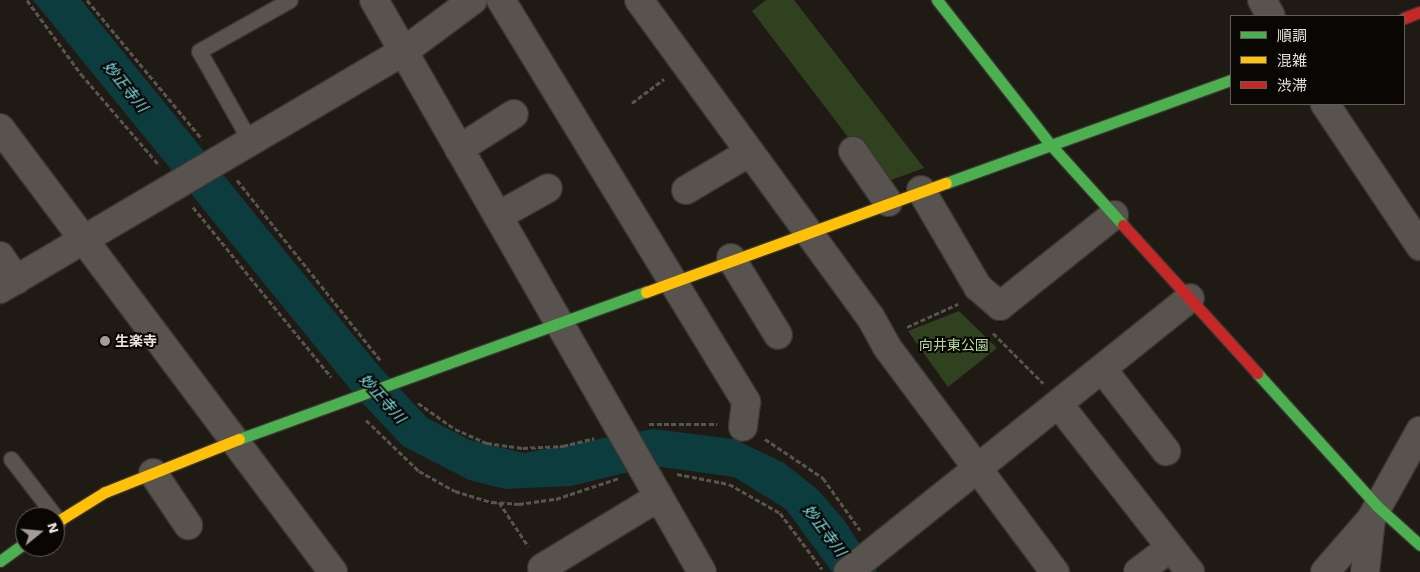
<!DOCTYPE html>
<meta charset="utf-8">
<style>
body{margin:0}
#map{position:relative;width:1420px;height:572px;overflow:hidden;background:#201a15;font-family:"Work Sans","Noto Sans JP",sans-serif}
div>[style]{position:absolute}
.green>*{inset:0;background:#30411f}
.water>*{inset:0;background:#0d3c3f}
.path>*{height:3px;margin-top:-1.5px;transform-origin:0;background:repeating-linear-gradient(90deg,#585551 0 5px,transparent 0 7.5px)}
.roads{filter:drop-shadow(1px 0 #3a3531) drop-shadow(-1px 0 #3a3531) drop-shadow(0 1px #3a3531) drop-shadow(0 -1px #3a3531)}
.lane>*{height:15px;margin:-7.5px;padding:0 7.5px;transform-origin:7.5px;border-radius:7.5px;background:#58534e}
.street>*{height:28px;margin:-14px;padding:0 14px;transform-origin:14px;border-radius:14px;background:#58534e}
.fast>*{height:11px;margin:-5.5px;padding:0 5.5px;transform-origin:5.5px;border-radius:5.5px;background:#4caf50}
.slow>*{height:11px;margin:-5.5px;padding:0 5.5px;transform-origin:5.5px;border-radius:5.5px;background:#ffc107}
.jam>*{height:11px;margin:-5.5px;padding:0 5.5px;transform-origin:5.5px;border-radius:5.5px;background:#c62828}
.dots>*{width:14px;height:14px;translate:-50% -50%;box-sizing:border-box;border:2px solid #0a0603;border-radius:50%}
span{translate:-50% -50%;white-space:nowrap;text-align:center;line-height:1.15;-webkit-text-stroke:4px #0a0603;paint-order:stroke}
.poi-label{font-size:14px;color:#e9e2dc;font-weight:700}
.left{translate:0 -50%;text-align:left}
.park-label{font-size:14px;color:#b5da99}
.water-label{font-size:15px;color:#7ce1e9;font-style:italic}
.legend{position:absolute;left:1230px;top:15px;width:175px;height:90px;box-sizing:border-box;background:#0a0603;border:1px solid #635e5a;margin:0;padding:6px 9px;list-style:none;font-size:15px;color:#e9e2dc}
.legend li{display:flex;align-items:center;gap:10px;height:25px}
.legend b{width:25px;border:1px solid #635e5a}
.north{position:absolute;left:15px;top:507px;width:50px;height:50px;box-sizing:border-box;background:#0a0603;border:1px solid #635e5a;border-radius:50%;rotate:73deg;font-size:14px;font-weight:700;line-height:20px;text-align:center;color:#e9e2dc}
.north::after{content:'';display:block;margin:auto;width:18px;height:22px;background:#a39c96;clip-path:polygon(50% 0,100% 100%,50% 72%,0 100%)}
</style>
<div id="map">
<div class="green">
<div style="clip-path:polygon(766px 0,794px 0,924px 168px,883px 183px,752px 11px)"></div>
<div style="clip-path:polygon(959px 311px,997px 348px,948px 387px,908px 331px)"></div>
</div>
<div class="water">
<div style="clip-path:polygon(33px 0,81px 0,376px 363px,427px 418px,470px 440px,524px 453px,653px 429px,734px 439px,784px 463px,817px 489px,844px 520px,877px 572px,832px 572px,786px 509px,734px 477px,654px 466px,571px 486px,505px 489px,469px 480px,403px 446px,355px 395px)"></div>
</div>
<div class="path">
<div style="left:27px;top:0;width:92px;rotate:53.9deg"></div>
<div style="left:81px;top:74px;width:120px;rotate:49.4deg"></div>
<div style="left:87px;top:0;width:180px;rotate:50.4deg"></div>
<div style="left:632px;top:103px;width:40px;rotate:-37deg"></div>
<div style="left:237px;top:180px;width:231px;rotate:51.5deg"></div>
<div style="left:193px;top:207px;width:219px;rotate:50.9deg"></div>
<div style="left:907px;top:327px;width:56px;rotate:-24.3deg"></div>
<div style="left:993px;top:333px;width:71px;rotate:45deg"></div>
<div style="left:418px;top:403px;width:45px;rotate:35.1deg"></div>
<div style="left:455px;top:429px;width:35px;rotate:24deg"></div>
<div style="left:487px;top:443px;width:36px;rotate:8deg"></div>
<div style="left:523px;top:448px;width:40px;rotate:-2.9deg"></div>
<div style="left:563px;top:446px;width:32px;rotate:-14deg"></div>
<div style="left:366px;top:420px;width:74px;rotate:43.9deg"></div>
<div style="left:419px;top:471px;width:41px;rotate:29.1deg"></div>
<div style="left:455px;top:491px;width:39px;rotate:17deg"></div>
<div style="left:492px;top:502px;width:27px;rotate:4deg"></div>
<div style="left:519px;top:504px;width:37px;rotate:-8deg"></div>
<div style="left:556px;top:499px;width:66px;rotate:-18.4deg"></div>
<div style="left:649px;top:424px;width:68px"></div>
<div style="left:765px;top:439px;width:70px;rotate:33.9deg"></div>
<div style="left:823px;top:478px;width:64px;rotate:54.6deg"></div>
<div style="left:677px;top:474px;width:53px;rotate:10.9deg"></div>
<div style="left:729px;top:484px;width:59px;rotate:29.6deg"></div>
<div style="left:780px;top:513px;width:70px;rotate:53.1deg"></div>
<div style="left:499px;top:502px;width:53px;rotate:56.6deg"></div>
</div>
<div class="roads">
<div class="lane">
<div style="left:250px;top:141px;width:103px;rotate:-119.5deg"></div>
<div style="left:199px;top:51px;width:104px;rotate:-29.3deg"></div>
<div style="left:11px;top:459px;width:78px;rotate:52.3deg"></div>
</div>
<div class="street">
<div style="left:374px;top:0;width:659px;rotate:60.17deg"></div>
<div style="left:501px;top:0;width:471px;rotate:58.6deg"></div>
<div style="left:746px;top:402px;width:25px;rotate:97deg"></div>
<div style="left:639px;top:0;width:394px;rotate:53.9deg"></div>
<div style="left:871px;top:318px;width:33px;rotate:61deg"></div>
<div style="left:887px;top:347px;width:281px;rotate:53.3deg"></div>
<div style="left:1262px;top:0;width:18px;rotate:61deg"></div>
<div style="left:1325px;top:104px;width:171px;rotate:56.2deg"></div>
<div style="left:0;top:128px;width:555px;rotate:53.13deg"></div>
<div style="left:459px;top:149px;width:65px;rotate:-32.5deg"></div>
<div style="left:853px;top:151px;width:62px;rotate:55.5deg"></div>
<div style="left:686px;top:190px;width:74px;rotate:-30.7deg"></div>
<div style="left:921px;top:190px;width:113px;rotate:59.6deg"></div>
<div style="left:978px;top:287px;width:29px;rotate:41deg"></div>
<div style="left:1000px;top:306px;width:146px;rotate:-38.6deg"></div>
<div style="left:498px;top:216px;width:57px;rotate:-29.2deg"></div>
<div style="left:0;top:256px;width:29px;rotate:56deg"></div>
<div style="left:731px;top:258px;width:90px;rotate:58.6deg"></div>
<div style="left:0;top:289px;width:468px;rotate:-30.5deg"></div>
<div style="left:403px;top:52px;width:87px;rotate:-36.6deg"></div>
<div style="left:1103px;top:370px;width:103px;rotate:52.1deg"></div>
<div style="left:1060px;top:406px;width:211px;rotate:51.9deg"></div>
<div style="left:153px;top:473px;width:63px;rotate:56.1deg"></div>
<div style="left:542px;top:568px;width:137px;rotate:-31.3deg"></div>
<div style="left:848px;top:572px;width:438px;rotate:-38.7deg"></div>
<div style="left:1138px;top:572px;width:25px;rotate:-37deg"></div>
<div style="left:1325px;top:572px;width:70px;rotate:-49deg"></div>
<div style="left:1365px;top:572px;width:53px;rotate:-83.5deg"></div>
<div style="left:1371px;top:519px;width:101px;rotate:-60.9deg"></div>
</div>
<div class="fast">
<div style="left:937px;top:0;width:182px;rotate:51.9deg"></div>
<div style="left:1049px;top:143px;width:110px;rotate:47.9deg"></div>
<div style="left:946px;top:183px;width:303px;rotate:-19.9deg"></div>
<div style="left:1257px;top:373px;width:179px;rotate:47.9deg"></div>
<div style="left:1377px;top:506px;width:58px;rotate:42.2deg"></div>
<div style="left:239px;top:439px;width:433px;rotate:-19.9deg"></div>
<div style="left:0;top:561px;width:31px;rotate:-36deg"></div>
</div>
<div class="slow">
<div style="left:646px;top:292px;width:319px;rotate:-20deg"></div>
<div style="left:55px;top:523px;width:59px;rotate:-31.8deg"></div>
<div style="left:105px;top:492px;width:144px;rotate:-21.6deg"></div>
</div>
<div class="jam">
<div style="left:1404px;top:18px;width:17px;rotate:-21deg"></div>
<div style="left:1123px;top:225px;width:200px;rotate:47.8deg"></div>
</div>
</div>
<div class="dots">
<div style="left:105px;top:341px;background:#a39c96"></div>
</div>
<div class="poi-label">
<span class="left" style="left:115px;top:341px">生楽寺</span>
</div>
<div class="park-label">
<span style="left:954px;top:345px">向井東公園</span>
</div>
<div class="water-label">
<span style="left:125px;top:87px;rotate:51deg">妙正寺川</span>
<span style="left:382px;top:399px;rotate:48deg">妙正寺川</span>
<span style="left:824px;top:531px;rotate:53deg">妙正寺川</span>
</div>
<ul class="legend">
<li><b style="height:6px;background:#4caf50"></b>順調</li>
<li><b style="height:6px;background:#ffc107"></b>混雑</li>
<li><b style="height:6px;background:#c62828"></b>渋滞</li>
</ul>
<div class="north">N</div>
</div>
